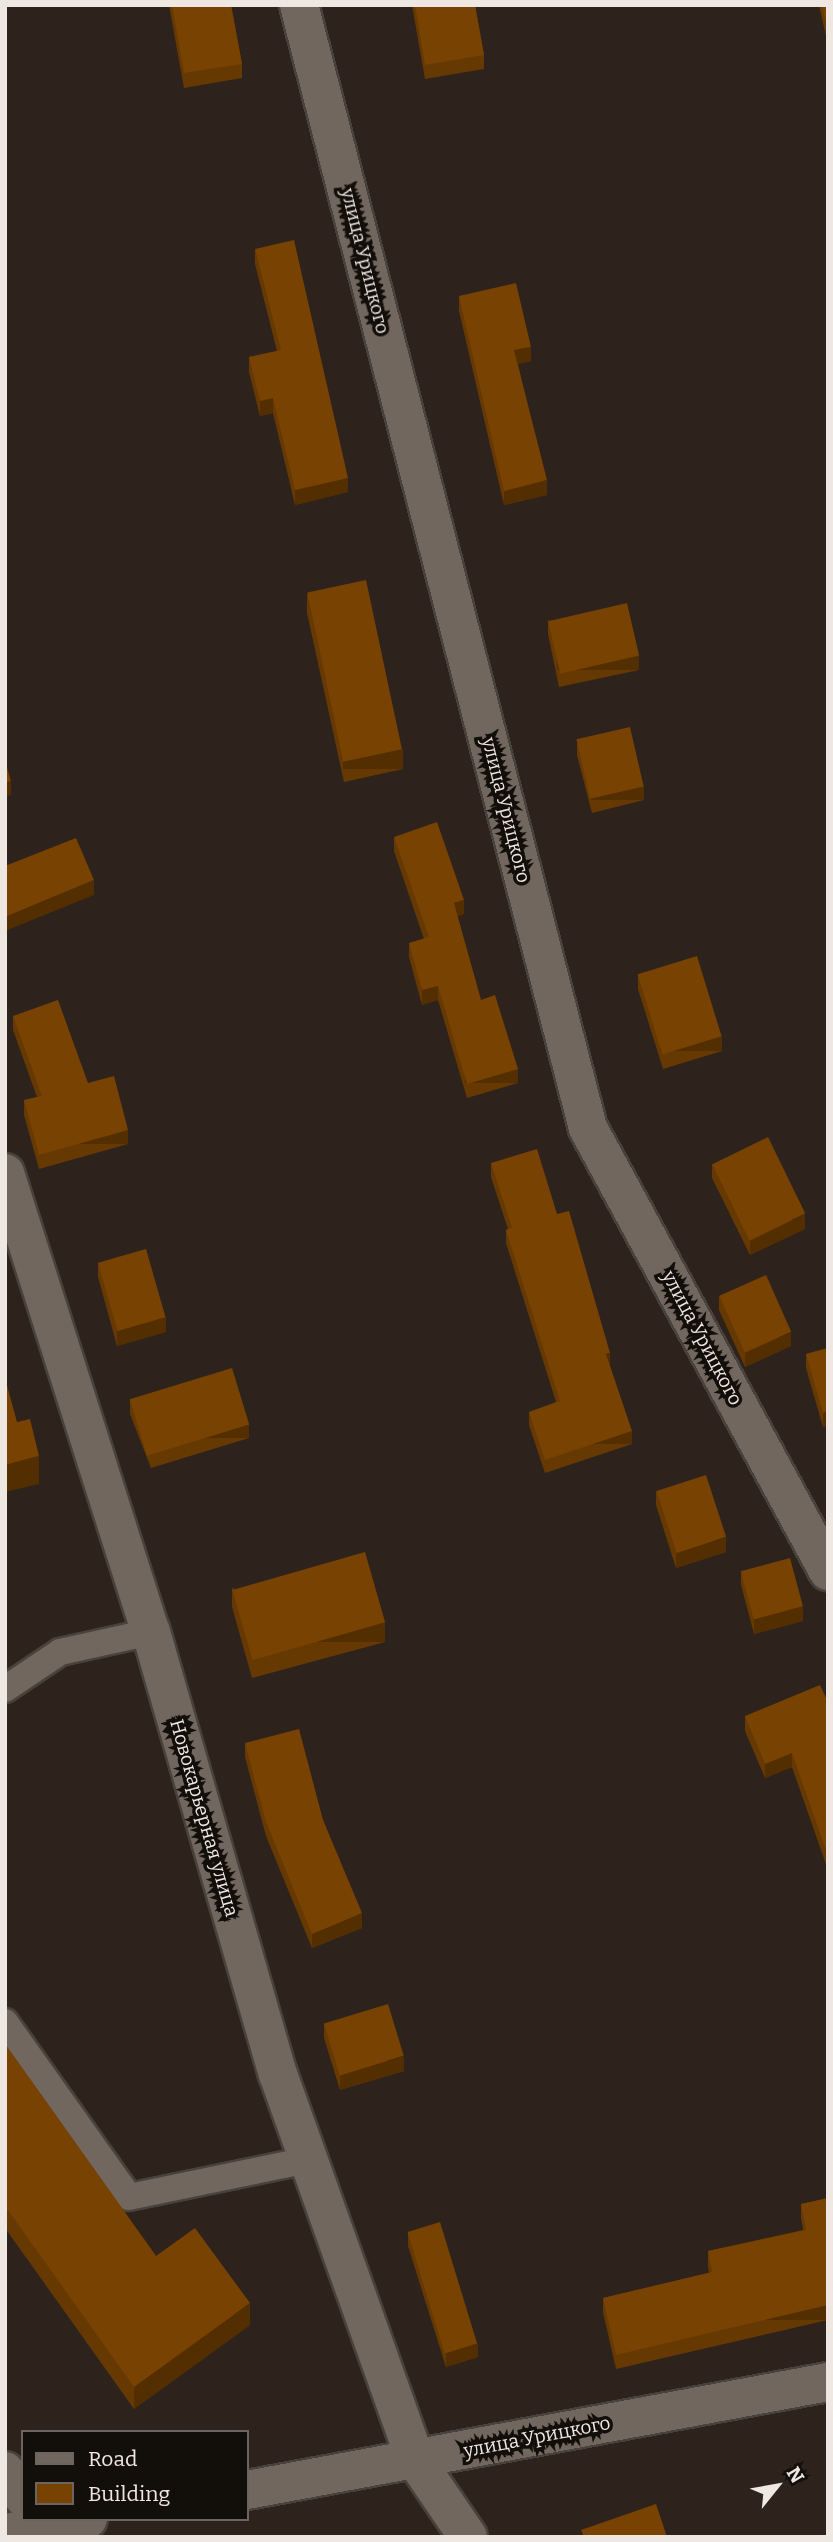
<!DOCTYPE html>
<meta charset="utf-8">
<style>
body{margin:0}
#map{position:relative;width:833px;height:2542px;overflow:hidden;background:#2d231c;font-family:Bitter,serif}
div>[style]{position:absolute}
.roads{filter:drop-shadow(2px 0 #49413b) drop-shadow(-2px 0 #49413b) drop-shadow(0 2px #49413b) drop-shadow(0 -2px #49413b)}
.service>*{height:26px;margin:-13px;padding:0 13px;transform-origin:13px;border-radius:13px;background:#72675e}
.minor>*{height:38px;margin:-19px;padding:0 19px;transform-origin:19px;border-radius:19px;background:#72675e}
.wall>*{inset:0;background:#663902}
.shaded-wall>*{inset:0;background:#532e01;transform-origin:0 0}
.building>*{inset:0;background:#774202;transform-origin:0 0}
span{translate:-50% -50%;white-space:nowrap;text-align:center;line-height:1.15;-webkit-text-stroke:7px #120e0a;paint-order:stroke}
.street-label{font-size:19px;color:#eee7e2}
.frame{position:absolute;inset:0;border:7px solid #eee7e2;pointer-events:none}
.legend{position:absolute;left:21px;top:2430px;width:228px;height:91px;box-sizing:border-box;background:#120e0a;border:2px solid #6a6560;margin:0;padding:9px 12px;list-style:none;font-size:21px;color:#eee7e2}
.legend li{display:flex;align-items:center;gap:14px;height:35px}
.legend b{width:35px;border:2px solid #6a6560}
.north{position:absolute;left:742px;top:2451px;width:70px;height:70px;-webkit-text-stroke:5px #120e0a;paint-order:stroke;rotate:59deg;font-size:19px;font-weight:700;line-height:28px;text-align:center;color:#eee7e2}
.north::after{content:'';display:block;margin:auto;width:24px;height:32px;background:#eee7e2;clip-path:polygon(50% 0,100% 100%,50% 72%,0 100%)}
</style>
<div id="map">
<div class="roads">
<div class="service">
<div style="left:5px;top:1689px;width:66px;rotate:-33.9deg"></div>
<div style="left:60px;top:1652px;width:93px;rotate:-12.4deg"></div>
<div style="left:5px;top:2022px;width:214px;rotate:54.7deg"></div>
<div style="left:129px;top:2197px;width:183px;rotate:-11.7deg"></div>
</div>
<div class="minor">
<div style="left:299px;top:5px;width:1160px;rotate:75.57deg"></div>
<div style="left:588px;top:1128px;width:504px;rotate:61.55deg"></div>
<div style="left:5px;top:1173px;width:482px;rotate:72.4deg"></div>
<div style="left:151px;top:1632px;width:460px;rotate:74deg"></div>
<div style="left:278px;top:2074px;width:409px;rotate:70.4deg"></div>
<div style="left:415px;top:2459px;width:94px;rotate:55.8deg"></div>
<div style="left:5px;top:2471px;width:32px;rotate:55deg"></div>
<div style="left:247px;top:2490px;width:591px;rotate:-10.53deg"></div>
<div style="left:5px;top:2533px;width:84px;rotate:-9.6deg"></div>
</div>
</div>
<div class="wall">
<div style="clip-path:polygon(169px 5px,231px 5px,242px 64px,242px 78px,184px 88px)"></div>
<div style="clip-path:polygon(412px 5px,475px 5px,484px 55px,484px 69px,425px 79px)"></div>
<div style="clip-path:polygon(819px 5px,828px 5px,828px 45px)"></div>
<div style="clip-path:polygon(255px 249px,348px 492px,295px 505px,273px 413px,260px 416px,249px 372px,249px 357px,277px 351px,255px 264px)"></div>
<div style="clip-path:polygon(459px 296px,531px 361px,518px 364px,547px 495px,504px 505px,459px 311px)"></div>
<div style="clip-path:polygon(307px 593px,403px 769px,344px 782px,307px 613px)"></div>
<div style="clip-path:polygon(548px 620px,639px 670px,559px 687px,548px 634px)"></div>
<div style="clip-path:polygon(577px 740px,644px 800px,592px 813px,577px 755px)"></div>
<div style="clip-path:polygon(394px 837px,464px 914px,457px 916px,481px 1000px,518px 1083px,467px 1098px,438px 1000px,422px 1005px,409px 957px,409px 943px,424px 939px,394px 851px)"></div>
<div style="clip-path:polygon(638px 974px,722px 1051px,663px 1069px,638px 989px)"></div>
<div style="clip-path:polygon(13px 1016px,88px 1083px,128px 1144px,39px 1169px,24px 1115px,24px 1100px,37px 1097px,13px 1030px)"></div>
<div style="clip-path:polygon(491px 1163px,557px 1214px,610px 1366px,632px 1444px,545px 1473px,529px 1425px,529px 1412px,556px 1402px,506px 1243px,506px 1230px,508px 1229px,491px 1177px)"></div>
<div style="clip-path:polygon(712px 1164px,805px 1229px,750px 1255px,712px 1178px)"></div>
<div style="clip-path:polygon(98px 1263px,166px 1332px,117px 1346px,98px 1277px)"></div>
<div style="clip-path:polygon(719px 1296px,791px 1346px,745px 1367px,719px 1310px)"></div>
<div style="clip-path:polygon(828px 1348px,828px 1426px,823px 1427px,806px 1368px,806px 1354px)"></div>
<div style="clip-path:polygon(130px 1399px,249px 1438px,151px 1468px,130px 1414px)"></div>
<div style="clip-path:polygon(656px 1491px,726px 1552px,676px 1568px,656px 1505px)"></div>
<div style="clip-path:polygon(741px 1571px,803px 1621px,754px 1634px,741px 1585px)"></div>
<div style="clip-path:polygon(232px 1588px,385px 1642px,252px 1678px,232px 1607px)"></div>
<div style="clip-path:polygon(828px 1702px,828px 1870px,792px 1767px,765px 1778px,745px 1731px,745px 1716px)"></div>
<div style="clip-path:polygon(245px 1743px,323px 1820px,362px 1928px,312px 1948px,266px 1836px,245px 1757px)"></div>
<div style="clip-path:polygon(324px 2023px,404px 2071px,340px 2090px,324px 2038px)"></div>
<div style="clip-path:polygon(5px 2044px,156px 2256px,250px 2325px,134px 2409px,5px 2228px)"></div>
<div style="clip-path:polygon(828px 2198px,828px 2320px,616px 2369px,603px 2312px,603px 2298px,709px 2273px,708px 2266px,708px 2251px,803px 2230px,801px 2218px,801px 2204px)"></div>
<div style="clip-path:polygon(408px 2232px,478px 2357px,446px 2367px,408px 2246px)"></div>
</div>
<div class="shaded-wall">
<div style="clip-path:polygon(531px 347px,531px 361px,514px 365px,514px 350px)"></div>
<div style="clip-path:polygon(273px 398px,273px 413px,260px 416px,260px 401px)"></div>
<div style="clip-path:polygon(348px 478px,348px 492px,295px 505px,295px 490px)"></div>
<div style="clip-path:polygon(547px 480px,547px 495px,504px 505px,504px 491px)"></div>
<div style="left:639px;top:656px;width:14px;height:82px;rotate:90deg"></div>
<div style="left:403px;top:749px;width:20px;height:60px;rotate:90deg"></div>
<div style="clip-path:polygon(11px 781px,11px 795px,5px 797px,5px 783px)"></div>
<div style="left:644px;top:786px;width:14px;height:54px;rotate:90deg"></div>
<div style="clip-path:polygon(94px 880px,94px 895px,5px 931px,5px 917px)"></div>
<div style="clip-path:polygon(464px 900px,464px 914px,454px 918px,454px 903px)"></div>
<div style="clip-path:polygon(438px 986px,438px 1000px,422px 1005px,422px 990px)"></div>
<div style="left:722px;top:1036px;width:15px;height:62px;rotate:90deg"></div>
<div style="left:518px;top:1069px;width:14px;height:53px;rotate:90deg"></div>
<div style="left:128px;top:1130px;width:14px;height:92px;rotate:90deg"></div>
<div style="clip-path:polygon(805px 1214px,805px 1229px,750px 1255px,750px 1241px)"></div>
<div style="clip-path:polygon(166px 1317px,166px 1332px,117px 1346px,117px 1331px)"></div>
<div style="clip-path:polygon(791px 1332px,791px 1346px,745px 1367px,745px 1353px)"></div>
<div style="clip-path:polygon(610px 1353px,610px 1366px,606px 1354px)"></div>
<div style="clip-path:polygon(828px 1411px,828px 1426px,823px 1427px,823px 1413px)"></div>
<div style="left:249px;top:1424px;width:14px;height:102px;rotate:90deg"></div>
<div style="left:632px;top:1431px;width:13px;height:92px;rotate:90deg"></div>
<div style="clip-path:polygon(39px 1456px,39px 1484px,5px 1492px,5px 1465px)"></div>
<div style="clip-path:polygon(726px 1537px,726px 1552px,676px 1568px,676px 1553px)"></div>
<div style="clip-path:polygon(803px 1606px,803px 1621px,754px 1634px,754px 1619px)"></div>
<div style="left:385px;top:1622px;width:20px;height:138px;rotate:90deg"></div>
<div style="clip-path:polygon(792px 1753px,792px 1767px,765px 1778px,765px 1764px)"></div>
<div style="clip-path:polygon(362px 1913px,362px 1928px,312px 1948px,312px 1934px)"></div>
<div style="clip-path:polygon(404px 2056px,404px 2071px,340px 2090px,340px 2076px)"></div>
<div style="clip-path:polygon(250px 2303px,250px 2325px,134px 2409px,134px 2387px)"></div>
<div style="left:828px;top:2305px;width:15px;height:218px;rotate:90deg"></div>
<div style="clip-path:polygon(478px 2343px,478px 2357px,446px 2367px,446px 2353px)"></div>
</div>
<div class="building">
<div style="clip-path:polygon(172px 5px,231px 5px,242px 64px,184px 73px)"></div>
<div style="clip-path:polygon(415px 5px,475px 5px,484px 55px,425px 65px)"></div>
<div style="clip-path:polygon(822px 5px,828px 5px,828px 31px)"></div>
<div style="clip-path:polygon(294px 240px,348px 478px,295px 490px,273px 398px,260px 401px,249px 357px,281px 350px,255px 249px)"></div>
<div style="clip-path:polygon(516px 283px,531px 347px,514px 350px,547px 480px,504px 491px,459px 296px)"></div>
<div style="left:366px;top:580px;width:173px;height:60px;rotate:78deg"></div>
<div style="left:627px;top:603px;width:54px;height:81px;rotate:77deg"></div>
<div style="left:630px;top:727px;width:61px;height:55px;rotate:77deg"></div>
<div style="clip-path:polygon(5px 761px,11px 781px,5px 783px)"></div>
<div style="clip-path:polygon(437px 822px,464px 900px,454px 903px,481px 1000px,495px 995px,518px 1069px,467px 1084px,438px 986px,422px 990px,409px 943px,429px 937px,394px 837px)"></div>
<div style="clip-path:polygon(76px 838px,94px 880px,5px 917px,5px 866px)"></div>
<div style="left:697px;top:956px;width:84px;height:62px;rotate:73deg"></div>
<div style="clip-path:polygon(58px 1000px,88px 1083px,114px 1076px,128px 1130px,39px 1155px,24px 1100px,42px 1096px,13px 1016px)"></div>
<div style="left:768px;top:1137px;width:85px;height:62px;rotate:64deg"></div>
<div style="clip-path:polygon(537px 1149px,557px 1214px,569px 1211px,610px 1353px,606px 1354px,632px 1431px,545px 1460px,529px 1412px,560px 1401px,506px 1230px,512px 1228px,491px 1163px)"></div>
<div style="left:146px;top:1249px;width:71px;height:50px;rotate:74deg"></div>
<div style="left:766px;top:1275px;width:62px;height:51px;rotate:66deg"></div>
<div style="clip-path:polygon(828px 1348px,828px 1411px,823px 1413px,806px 1354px)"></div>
<div style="left:232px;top:1368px;width:59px;height:107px;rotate:73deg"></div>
<div style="clip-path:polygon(5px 1378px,17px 1422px,30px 1419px,39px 1456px,5px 1465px)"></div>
<div style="left:706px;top:1475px;width:65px;height:52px;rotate:72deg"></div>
<div style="left:365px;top:1552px;width:73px;height:138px;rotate:74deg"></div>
<div style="left:790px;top:1558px;width:50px;height:51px;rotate:75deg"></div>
<div style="clip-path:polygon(820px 1685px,828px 1702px,828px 1856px,792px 1753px,765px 1764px,745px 1716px)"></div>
<div style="clip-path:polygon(299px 1729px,323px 1820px,362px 1913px,312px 1934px,266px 1822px,245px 1743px)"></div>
<div style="left:388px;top:2004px;width:54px;height:67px;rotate:73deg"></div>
<div style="clip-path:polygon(5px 2044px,156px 2256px,195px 2228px,250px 2303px,134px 2387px,5px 2206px)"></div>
<div style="clip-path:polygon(828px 2198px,828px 2305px,616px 2355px,603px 2298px,712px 2272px,708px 2251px,806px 2230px,801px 2204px)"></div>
<div style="left:440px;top:2222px;width:127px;height:34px;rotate:73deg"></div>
<div style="clip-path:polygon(656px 2504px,667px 2537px,584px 2537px,581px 2530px)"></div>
</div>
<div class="street-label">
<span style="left:365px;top:261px;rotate:76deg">улица Урицкого</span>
<span style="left:506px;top:810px;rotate:76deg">улица Урицкого</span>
<span style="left:702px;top:1338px;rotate:62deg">улица Урицкого</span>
<span style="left:204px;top:1818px;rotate:74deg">Новокарьерная улица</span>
<span style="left:537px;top:2437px;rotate:-11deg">улица Урицкого</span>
</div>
<div class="frame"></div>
<ul class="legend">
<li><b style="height:9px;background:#72675e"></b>Road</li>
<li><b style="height:19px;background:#774202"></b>Building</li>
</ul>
<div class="north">N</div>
</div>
